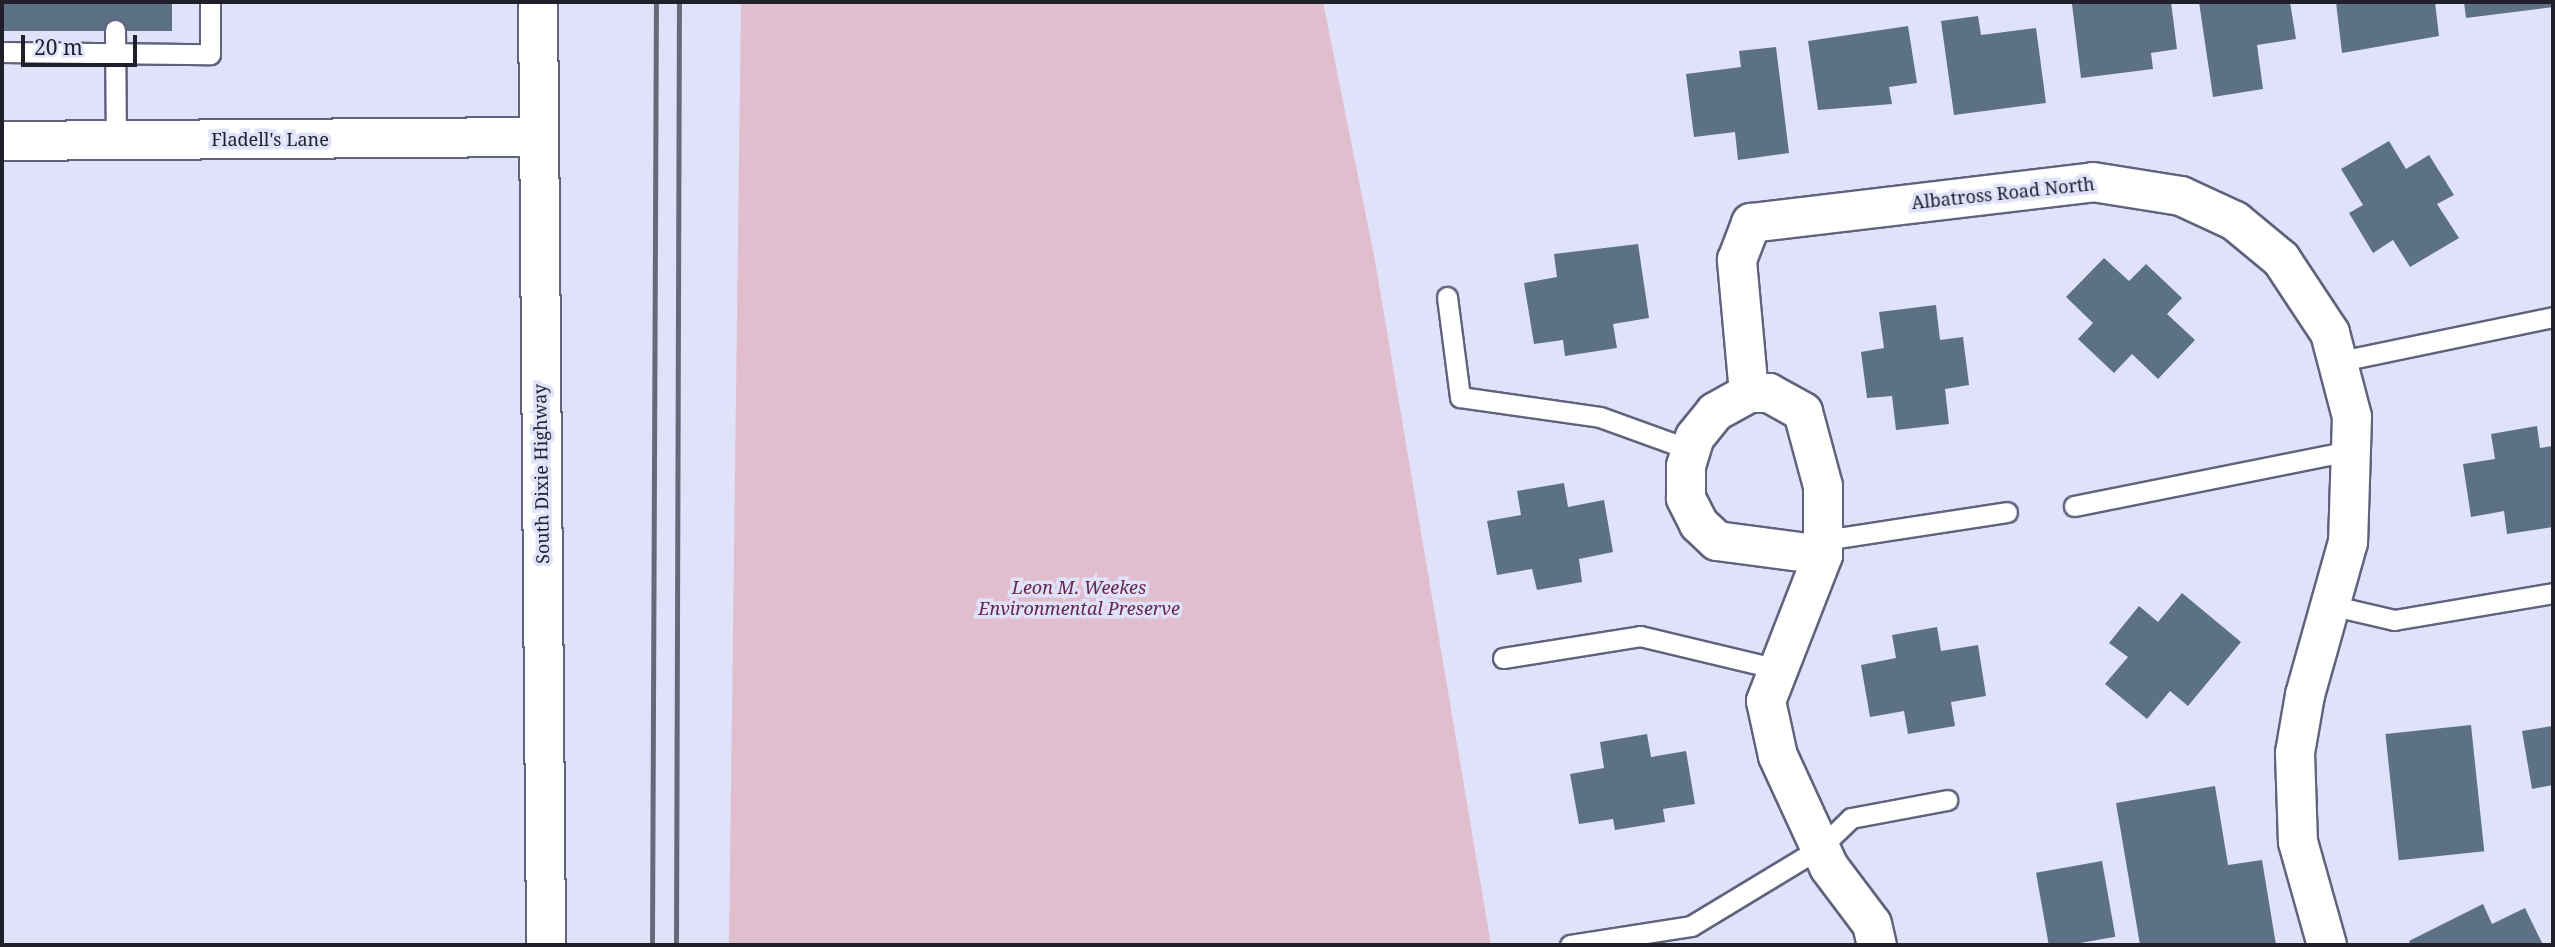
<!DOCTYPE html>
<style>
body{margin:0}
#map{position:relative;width:2555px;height:947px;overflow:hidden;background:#e0e2fa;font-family:"Noto Serif",serif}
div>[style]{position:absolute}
.green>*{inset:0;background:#e0bece}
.building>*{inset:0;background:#5c7186;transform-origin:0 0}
.roads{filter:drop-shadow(2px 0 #61637d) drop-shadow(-2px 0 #61637d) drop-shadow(0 2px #61637d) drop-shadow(0 -2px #61637d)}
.lane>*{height:19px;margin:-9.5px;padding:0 9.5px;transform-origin:9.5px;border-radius:9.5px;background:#fff}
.street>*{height:38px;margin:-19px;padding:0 19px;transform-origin:19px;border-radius:19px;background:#fff}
.secondary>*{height:38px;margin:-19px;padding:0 19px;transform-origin:19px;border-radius:19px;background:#fff}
.rail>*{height:5px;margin:-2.5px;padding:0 2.5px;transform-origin:2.5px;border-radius:2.5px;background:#686878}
span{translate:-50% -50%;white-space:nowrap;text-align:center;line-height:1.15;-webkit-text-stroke:7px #e0e2fa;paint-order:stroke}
.street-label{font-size:18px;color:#20202b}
.park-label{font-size:18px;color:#65264a;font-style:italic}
.frame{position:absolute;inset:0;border:4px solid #20202b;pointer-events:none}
.scale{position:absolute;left:21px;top:35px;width:116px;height:32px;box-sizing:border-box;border:4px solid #20202b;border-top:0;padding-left:9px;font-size:21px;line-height:24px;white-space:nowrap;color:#20202b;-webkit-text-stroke:5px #e0e2fa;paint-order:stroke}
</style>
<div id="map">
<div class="green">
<div style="clip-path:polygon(741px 2px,1323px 2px,1375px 261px,1491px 945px,729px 945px)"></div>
</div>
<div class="building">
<div style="left:2px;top:2px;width:170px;height:29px"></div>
<div style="clip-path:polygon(2171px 2px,2177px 49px,2151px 53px,2153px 69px,2081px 78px,2072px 4px)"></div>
<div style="clip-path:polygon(2199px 2px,2290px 2px,2296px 39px,2257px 45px,2263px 89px,2213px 97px)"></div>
<div style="clip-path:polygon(2336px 2px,2435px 2px,2439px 36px,2342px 53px)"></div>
<div style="clip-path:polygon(2464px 2px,2553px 2px,2553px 7px,2466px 18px)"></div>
<div style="clip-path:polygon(1978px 16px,1981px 35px,2036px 28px,2046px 103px,1954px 115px,1941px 21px)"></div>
<div style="clip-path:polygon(1908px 26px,1917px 83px,1889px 87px,1892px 104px,1818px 110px,1808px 41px)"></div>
<div style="clip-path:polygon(1776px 47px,1789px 153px,1738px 160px,1735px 132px,1694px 137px,1686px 74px,1741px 67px,1739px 51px)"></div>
<div style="clip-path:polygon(2389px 141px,2406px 169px,2429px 155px,2454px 195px,2437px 204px,2459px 238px,2410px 267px,2393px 240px,2373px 253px,2349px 213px,2363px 205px,2341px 169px)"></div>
<div style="clip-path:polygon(1638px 244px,1649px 318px,1613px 324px,1617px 348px,1565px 356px,1563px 340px,1534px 344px,1524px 283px,1557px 277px,1554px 254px)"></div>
<div style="clip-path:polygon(2104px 258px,2129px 281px,2146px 264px,2182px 298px,2167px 314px,2195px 340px,2158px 379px,2132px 354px,2114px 373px,2078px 339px,2093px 323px,2066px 297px)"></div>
<div style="clip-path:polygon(1936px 305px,1940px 340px,1963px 337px,1969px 385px,1945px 389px,1949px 424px,1896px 430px,1892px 396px,1867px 398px,1861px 352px,1884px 348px,1879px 312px)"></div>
<div style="clip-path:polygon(2537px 426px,2540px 448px,2553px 446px,2553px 527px,2507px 534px,2504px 511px,2471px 517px,2463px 464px,2495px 459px,2491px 434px)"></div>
<div style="clip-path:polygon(1564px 483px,1568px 507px,1604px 500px,1613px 552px,1579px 559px,1582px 582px,1537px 590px,1532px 569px,1497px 575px,1487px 521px,1521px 515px,1517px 491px)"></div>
<div style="clip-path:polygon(2182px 593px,2241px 642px,2188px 706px,2170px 691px,2147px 719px,2105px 684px,2128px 657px,2109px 643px,2139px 606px,2158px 622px)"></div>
<div style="clip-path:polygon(1937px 627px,1941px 651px,1978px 645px,1986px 696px,1951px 702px,1955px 726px,1908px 734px,1904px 711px,1870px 717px,1861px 665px,1896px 658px,1892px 635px)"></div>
<div style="left:2471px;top:725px;width:127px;height:86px;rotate:84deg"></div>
<div style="clip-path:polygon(2553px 726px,2553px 785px,2532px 789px,2522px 731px)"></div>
<div style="clip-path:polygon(1647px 734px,1651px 757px,1686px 751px,1695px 804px,1663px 809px,1665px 822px,1615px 830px,1613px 819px,1579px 824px,1570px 774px,1604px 768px,1600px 742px)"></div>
<div style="clip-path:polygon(2215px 786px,2228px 865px,2262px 860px,2276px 945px,2140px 945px,2116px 803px)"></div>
<div style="left:2102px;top:861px;width:77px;height:67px;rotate:80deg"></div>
<div style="clip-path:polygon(2483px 904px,2492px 924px,2525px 908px,2543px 945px,2411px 945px,2409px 941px)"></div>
</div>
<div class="roads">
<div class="lane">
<div style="left:115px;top:30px;width:110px;rotate:89.5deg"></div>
<div style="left:2px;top:52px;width:208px;rotate:0.6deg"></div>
<div style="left:210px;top:54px;width:52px;rotate:-90deg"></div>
<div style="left:1447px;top:297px;width:101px;rotate:82.6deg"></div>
<div style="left:1460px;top:397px;width:141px;rotate:8.1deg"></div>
<div style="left:1600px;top:417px;width:97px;rotate:19.9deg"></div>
<div style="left:2341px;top:361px;width:217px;rotate:-11.7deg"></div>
<div style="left:2074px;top:506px;width:285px;rotate:-11.3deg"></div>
<div style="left:1825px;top:540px;width:184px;rotate:-8.7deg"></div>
<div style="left:2334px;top:606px;width:62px;rotate:13.1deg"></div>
<div style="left:2394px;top:620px;width:161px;rotate:-9.6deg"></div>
<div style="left:1503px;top:658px;width:139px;rotate:-9.1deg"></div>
<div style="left:1640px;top:636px;width:143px;rotate:13.4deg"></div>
<div style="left:1570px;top:945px;width:122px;rotate:-8.9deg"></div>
<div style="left:1691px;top:926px;width:151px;rotate:-31.2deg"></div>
<div style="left:1820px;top:848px;width:43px;rotate:-44.1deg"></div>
<div style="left:1851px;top:818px;width:98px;rotate:-10.6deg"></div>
</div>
<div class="street">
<div style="left:2px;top:141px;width:536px;rotate:-0.43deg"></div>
<div style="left:1749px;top:393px;width:134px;rotate:-95.2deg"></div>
<div style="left:1737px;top:260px;width:40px;rotate:-69deg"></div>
<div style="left:1751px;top:223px;width:344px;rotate:-6.8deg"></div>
<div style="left:2093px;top:182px;width:89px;rotate:9deg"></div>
<div style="left:2181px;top:196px;width:60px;rotate:24.8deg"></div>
<div style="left:2235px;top:221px;width:60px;rotate:39.6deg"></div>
<div style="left:2281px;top:259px;width:89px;rotate:56.5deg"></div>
<div style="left:2330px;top:333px;width:87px;rotate:75.3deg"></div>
<div style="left:2352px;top:417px;width:125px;rotate:91.8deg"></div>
<div style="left:2348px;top:542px;width:159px;rotate:105.7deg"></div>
<div style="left:2305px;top:695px;width:59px;rotate:99.8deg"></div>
<div style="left:2295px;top:753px;width:89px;rotate:88.1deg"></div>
<div style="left:2298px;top:842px;width:107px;rotate:74.3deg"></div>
<div style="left:1749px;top:393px;width:20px"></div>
<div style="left:1769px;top:393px;width:39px;rotate:29deg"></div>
<div style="left:1803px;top:412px;width:77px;rotate:74.9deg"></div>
<div style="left:1823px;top:486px;width:69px;rotate:90deg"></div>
<div style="left:1823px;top:555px;width:107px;rotate:-172.5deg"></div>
<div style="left:1717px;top:541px;width:25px;rotate:-137deg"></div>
<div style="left:1699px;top:524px;width:29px;rotate:-117deg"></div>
<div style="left:1686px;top:498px;width:32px;rotate:-90deg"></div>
<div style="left:1686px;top:466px;width:30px;rotate:-73deg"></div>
<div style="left:1695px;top:437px;width:32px;rotate:-51deg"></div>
<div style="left:1715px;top:412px;width:39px;rotate:-29deg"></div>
<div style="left:1823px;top:555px;width:157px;rotate:111.3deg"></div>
<div style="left:1766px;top:701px;width:56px;rotate:77.7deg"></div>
<div style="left:1778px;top:756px;width:122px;rotate:65.3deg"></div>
<div style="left:1829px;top:867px;width:71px;rotate:53deg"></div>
<div style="left:1872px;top:924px;width:22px;rotate:77deg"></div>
</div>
<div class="secondary">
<div style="left:538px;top:2px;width:943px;rotate:89.51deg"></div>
</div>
</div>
<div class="rail">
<div style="left:652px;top:945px;width:943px;rotate:-89.76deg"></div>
<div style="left:676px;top:945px;width:943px;rotate:-89.82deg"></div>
</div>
<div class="street-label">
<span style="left:270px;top:139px">Fladell's Lane</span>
<span style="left:2003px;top:193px;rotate:-6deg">Albatross Road North</span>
<span style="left:541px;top:474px;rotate:-91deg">South Dixie Highway</span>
</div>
<div class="park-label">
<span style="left:1079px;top:598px">Leon M. Weekes<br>Environmental Preserve</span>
</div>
<div class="frame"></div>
<div class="scale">20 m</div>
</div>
